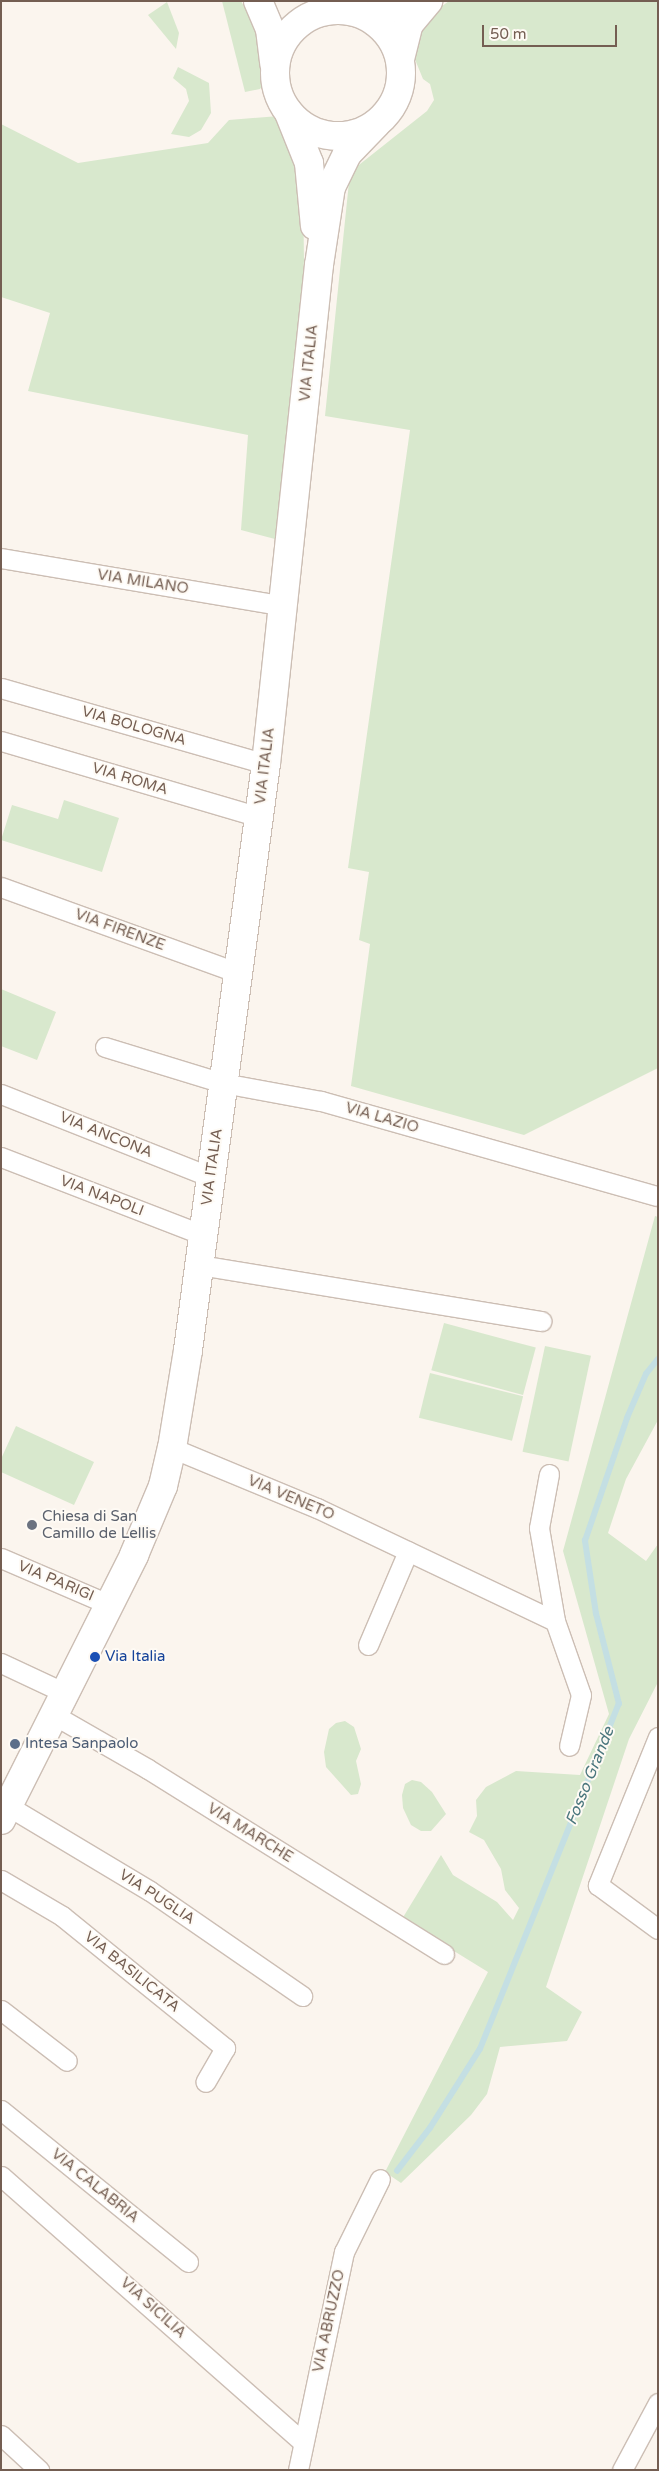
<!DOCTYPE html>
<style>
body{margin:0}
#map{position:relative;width:659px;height:2471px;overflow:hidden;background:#fbf5ee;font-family:"Varela Round",sans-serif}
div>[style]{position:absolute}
.green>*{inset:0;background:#d8e8cd;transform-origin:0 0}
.stream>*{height:5.5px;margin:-2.75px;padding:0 2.75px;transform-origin:2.75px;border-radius:2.75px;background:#c4dfe3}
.roads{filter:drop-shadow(1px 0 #ccbeb4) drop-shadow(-1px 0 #ccbeb4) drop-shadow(0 1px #ccbeb4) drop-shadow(0 -1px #ccbeb4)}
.street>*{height:19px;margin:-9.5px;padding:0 9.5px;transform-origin:9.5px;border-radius:9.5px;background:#fff}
.secondary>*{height:28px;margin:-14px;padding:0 14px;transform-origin:14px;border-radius:14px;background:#fff}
.secondary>.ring{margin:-14px;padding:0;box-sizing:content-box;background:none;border:28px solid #fff;border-radius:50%}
.dots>*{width:14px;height:14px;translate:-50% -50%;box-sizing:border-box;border:2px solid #fefaf4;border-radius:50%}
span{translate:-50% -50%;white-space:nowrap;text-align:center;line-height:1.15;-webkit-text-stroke:4px #fefaf4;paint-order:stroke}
.street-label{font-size:15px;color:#745e52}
.worship-label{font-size:15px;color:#5b616d}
.left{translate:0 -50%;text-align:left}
.transit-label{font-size:15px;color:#164399}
.service-label{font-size:15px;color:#4e5e75}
.water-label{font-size:16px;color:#4b777e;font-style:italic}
.frame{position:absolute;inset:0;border:2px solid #745e52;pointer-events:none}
.scale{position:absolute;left:482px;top:25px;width:135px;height:22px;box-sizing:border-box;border:2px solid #745e52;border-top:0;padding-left:6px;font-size:15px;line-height:18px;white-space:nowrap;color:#745e52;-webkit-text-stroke:4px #fefaf4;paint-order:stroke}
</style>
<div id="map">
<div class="green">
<div style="clip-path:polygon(222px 1px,241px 1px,254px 24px,268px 65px,267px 79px,260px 89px,245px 92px)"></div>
<div style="clip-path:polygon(449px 1px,658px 1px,658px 1068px,524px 1135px,351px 1086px,370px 944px,359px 940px,369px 872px,348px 868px,410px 430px,325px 416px,350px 172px,427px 111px,434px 100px,430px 84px,423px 79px,414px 57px,419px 23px)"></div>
<div style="clip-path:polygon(167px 2px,179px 33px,176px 49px,148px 15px)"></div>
<div style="clip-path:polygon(178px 67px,209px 83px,211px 113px,201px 130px,189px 137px,171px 134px,189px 101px,186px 89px,173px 78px)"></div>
<div style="clip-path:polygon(279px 116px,303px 182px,304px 261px,296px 374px,275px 539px,241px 530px,248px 435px,28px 391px,50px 313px,1px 297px,1px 124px,78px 163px,208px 143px,229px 120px)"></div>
<div style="clip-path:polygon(64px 800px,119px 818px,102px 872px,1px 840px,12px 805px,58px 819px)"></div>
<div style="clip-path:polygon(1px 989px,56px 1012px,37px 1060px,1px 1046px)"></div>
<div style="clip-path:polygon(655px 1216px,658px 1217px,658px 1420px,626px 1479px,608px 1533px,646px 1561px,658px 1544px,658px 1682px,629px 1739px,546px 1987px,582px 2012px,567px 2041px,500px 2047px,487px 2094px,471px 2115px,401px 2183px,385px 2172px,488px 1972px,402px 1919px,441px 1855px,453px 1875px,497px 1902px,513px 1920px,519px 1908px,505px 1890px,501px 1869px,484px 1840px,469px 1832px,477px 1816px,476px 1800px,486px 1787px,516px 1771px,580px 1775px,609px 1714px,563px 1551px)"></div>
<div style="left:444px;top:1323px;width:95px;height:49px;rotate:15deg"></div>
<div style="left:545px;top:1346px;width:47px;height:108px;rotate:12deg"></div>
<div style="left:430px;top:1373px;width:96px;height:46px;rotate:14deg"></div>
<div style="clip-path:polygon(16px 1426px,94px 1462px,74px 1505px,1px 1472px,1px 1459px)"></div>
<div style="clip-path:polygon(345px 1721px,354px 1727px,361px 1749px,356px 1761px,361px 1784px,358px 1794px,351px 1795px,326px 1767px,324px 1752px,329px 1729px,336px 1723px)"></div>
<div style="clip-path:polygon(412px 1780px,421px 1782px,432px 1792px,446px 1814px,431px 1831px,421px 1831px,411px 1825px,403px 1808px,402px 1795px,405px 1784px)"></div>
</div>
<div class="stream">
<div style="left:397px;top:2171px;width:54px;rotate:-52.5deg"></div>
<div style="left:430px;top:2128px;width:93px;rotate:-57.7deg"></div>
<div style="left:480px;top:2049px;width:372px;rotate:-68.1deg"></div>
<div style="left:619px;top:1704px;width:93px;rotate:-104.3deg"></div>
<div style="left:596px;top:1614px;width:74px;rotate:-98.6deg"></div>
<div style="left:585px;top:1541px;width:130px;rotate:-71.1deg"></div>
<div style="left:627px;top:1418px;width:48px;rotate:-66.6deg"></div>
<div style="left:646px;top:1374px;width:19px;rotate:-51deg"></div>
</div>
<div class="roads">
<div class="street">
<div style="left:1px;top:558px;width:287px;rotate:9.6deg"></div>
<div style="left:1px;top:688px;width:276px;rotate:16deg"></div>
<div style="left:1px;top:741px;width:269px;rotate:16.4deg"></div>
<div style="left:1px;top:887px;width:252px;rotate:19.9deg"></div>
<div style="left:105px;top:1047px;width:123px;rotate:17deg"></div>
<div style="left:223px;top:1083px;width:100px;rotate:10.4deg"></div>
<div style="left:321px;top:1101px;width:349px;rotate:15.8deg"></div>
<div style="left:1px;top:1094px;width:226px;rotate:21.6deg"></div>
<div style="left:1px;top:1157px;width:217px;rotate:21.1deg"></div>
<div style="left:199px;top:1265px;width:347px;rotate:9.3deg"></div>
<div style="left:172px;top:1448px;width:157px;rotate:22.5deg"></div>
<div style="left:317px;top:1508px;width:263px;rotate:25.4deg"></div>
<div style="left:549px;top:1474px;width:55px;rotate:100.5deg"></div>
<div style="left:539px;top:1528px;width:94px;rotate:80.2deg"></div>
<div style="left:555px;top:1621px;width:78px;rotate:70.6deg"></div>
<div style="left:581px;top:1695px;width:52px;rotate:103.2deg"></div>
<div style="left:1px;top:1558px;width:119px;rotate:23.3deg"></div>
<div style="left:368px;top:1645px;width:102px;rotate:-66.9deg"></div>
<div style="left:1px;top:1663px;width:71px;rotate:25.1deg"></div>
<div style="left:54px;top:1715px;width:108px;rotate:29.9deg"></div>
<div style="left:148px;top:1769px;width:349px;rotate:32deg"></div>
<div style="left:658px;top:1737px;width:160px;rotate:112.1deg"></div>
<div style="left:598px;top:1885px;width:74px;rotate:36.3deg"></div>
<div style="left:8px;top:1806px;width:165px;rotate:30.9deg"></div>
<div style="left:150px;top:1891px;width:185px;rotate:34.6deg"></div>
<div style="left:1px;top:1880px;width:71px;rotate:30.5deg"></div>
<div style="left:62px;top:1916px;width:210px;rotate:39deg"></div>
<div style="left:225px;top:2048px;width:39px;rotate:120deg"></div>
<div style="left:1px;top:2010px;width:83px;rotate:37.7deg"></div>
<div style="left:1px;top:2110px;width:241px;rotate:39.1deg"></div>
<div style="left:1px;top:2176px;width:402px;rotate:41.4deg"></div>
<div style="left:1px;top:2435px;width:52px;rotate:42.6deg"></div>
<div style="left:298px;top:2470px;width:223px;rotate:-78.1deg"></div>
<div style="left:344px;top:2252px;width:81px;rotate:-63.7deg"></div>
<div style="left:622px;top:2470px;width:76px;rotate:-61.8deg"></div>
</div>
<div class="secondary">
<div style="left:258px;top:1px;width:30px;rotate:67deg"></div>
<div style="left:270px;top:29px;width:35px;rotate:83deg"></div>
<div class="ring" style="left:275px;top:10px;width:98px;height:98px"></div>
<div style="left:369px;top:17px;width:41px;rotate:-22.8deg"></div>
<div style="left:400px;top:59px;width:36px;rotate:-76deg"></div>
<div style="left:409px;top:24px;width:30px;rotate:-50deg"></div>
<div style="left:289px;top:113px;width:54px;rotate:68.2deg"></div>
<div style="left:309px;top:163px;width:63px;rotate:84.6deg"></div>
<div style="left:1px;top:1820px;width:297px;rotate:-63.3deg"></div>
<div style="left:134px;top:1555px;width:75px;rotate:-67.2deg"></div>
<div style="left:163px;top:1486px;width:39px;rotate:-77deg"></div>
<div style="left:172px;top:1448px;width:99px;rotate:-80.7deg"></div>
<div style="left:188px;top:1350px;width:591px;rotate:-82.42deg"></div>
<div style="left:266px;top:764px;width:502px;rotate:-83.94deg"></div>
<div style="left:319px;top:265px;width:79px;rotate:-81.3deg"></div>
<div style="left:331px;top:187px;width:37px;rotate:-64deg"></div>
<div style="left:347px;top:154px;width:42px;rotate:-46deg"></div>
</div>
</div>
<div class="dots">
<div style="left:32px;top:1525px;background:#6b7280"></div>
<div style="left:95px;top:1657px;background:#1a4fb4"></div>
<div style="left:15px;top:1744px;background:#5c6f8a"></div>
</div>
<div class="street-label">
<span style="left:309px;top:363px;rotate:-84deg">VIA ITALIA</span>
<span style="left:143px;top:582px;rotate:9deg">VIA MILANO</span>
<span style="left:134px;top:726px;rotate:16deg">VIA BOLOGNA</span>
<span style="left:265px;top:766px;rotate:-83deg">VIA ITALIA</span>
<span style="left:130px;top:779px;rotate:17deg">VIA ROMA</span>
<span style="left:120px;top:930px;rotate:20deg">VIA FIRENZE</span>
<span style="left:382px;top:1118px;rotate:16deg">VIA LAZIO</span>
<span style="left:106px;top:1135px;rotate:22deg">VIA ANCONA</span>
<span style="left:212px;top:1167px;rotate:-82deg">VIA ITALIA</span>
<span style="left:102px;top:1196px;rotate:21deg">VIA NAPOLI</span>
<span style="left:291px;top:1498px;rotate:23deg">VIA VENETO</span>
<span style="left:56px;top:1581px;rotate:23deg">VIA PARIGI</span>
<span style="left:250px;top:1833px;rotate:32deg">VIA MARCHE</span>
<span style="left:157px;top:1897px;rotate:33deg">VIA PUGLIA</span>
<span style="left:132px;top:1972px;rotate:39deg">VIA BASILICATA</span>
<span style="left:95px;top:2186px;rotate:39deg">VIA CALABRIA</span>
<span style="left:153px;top:2308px;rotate:42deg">VIA SICILIA</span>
<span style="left:329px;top:2321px;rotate:-78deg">VIA ABRUZZO</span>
</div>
<div class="worship-label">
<span class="left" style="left:42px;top:1525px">Chiesa di San<br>Camillo de Lellis</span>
</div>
<div class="transit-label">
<span class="left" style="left:105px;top:1657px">Via Italia</span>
</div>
<div class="service-label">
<span class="left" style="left:25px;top:1744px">Intesa Sanpaolo</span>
</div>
<div class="water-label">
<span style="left:590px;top:1776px;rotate:-68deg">Fosso Grande</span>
</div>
<div class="frame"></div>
<div class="scale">50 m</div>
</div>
